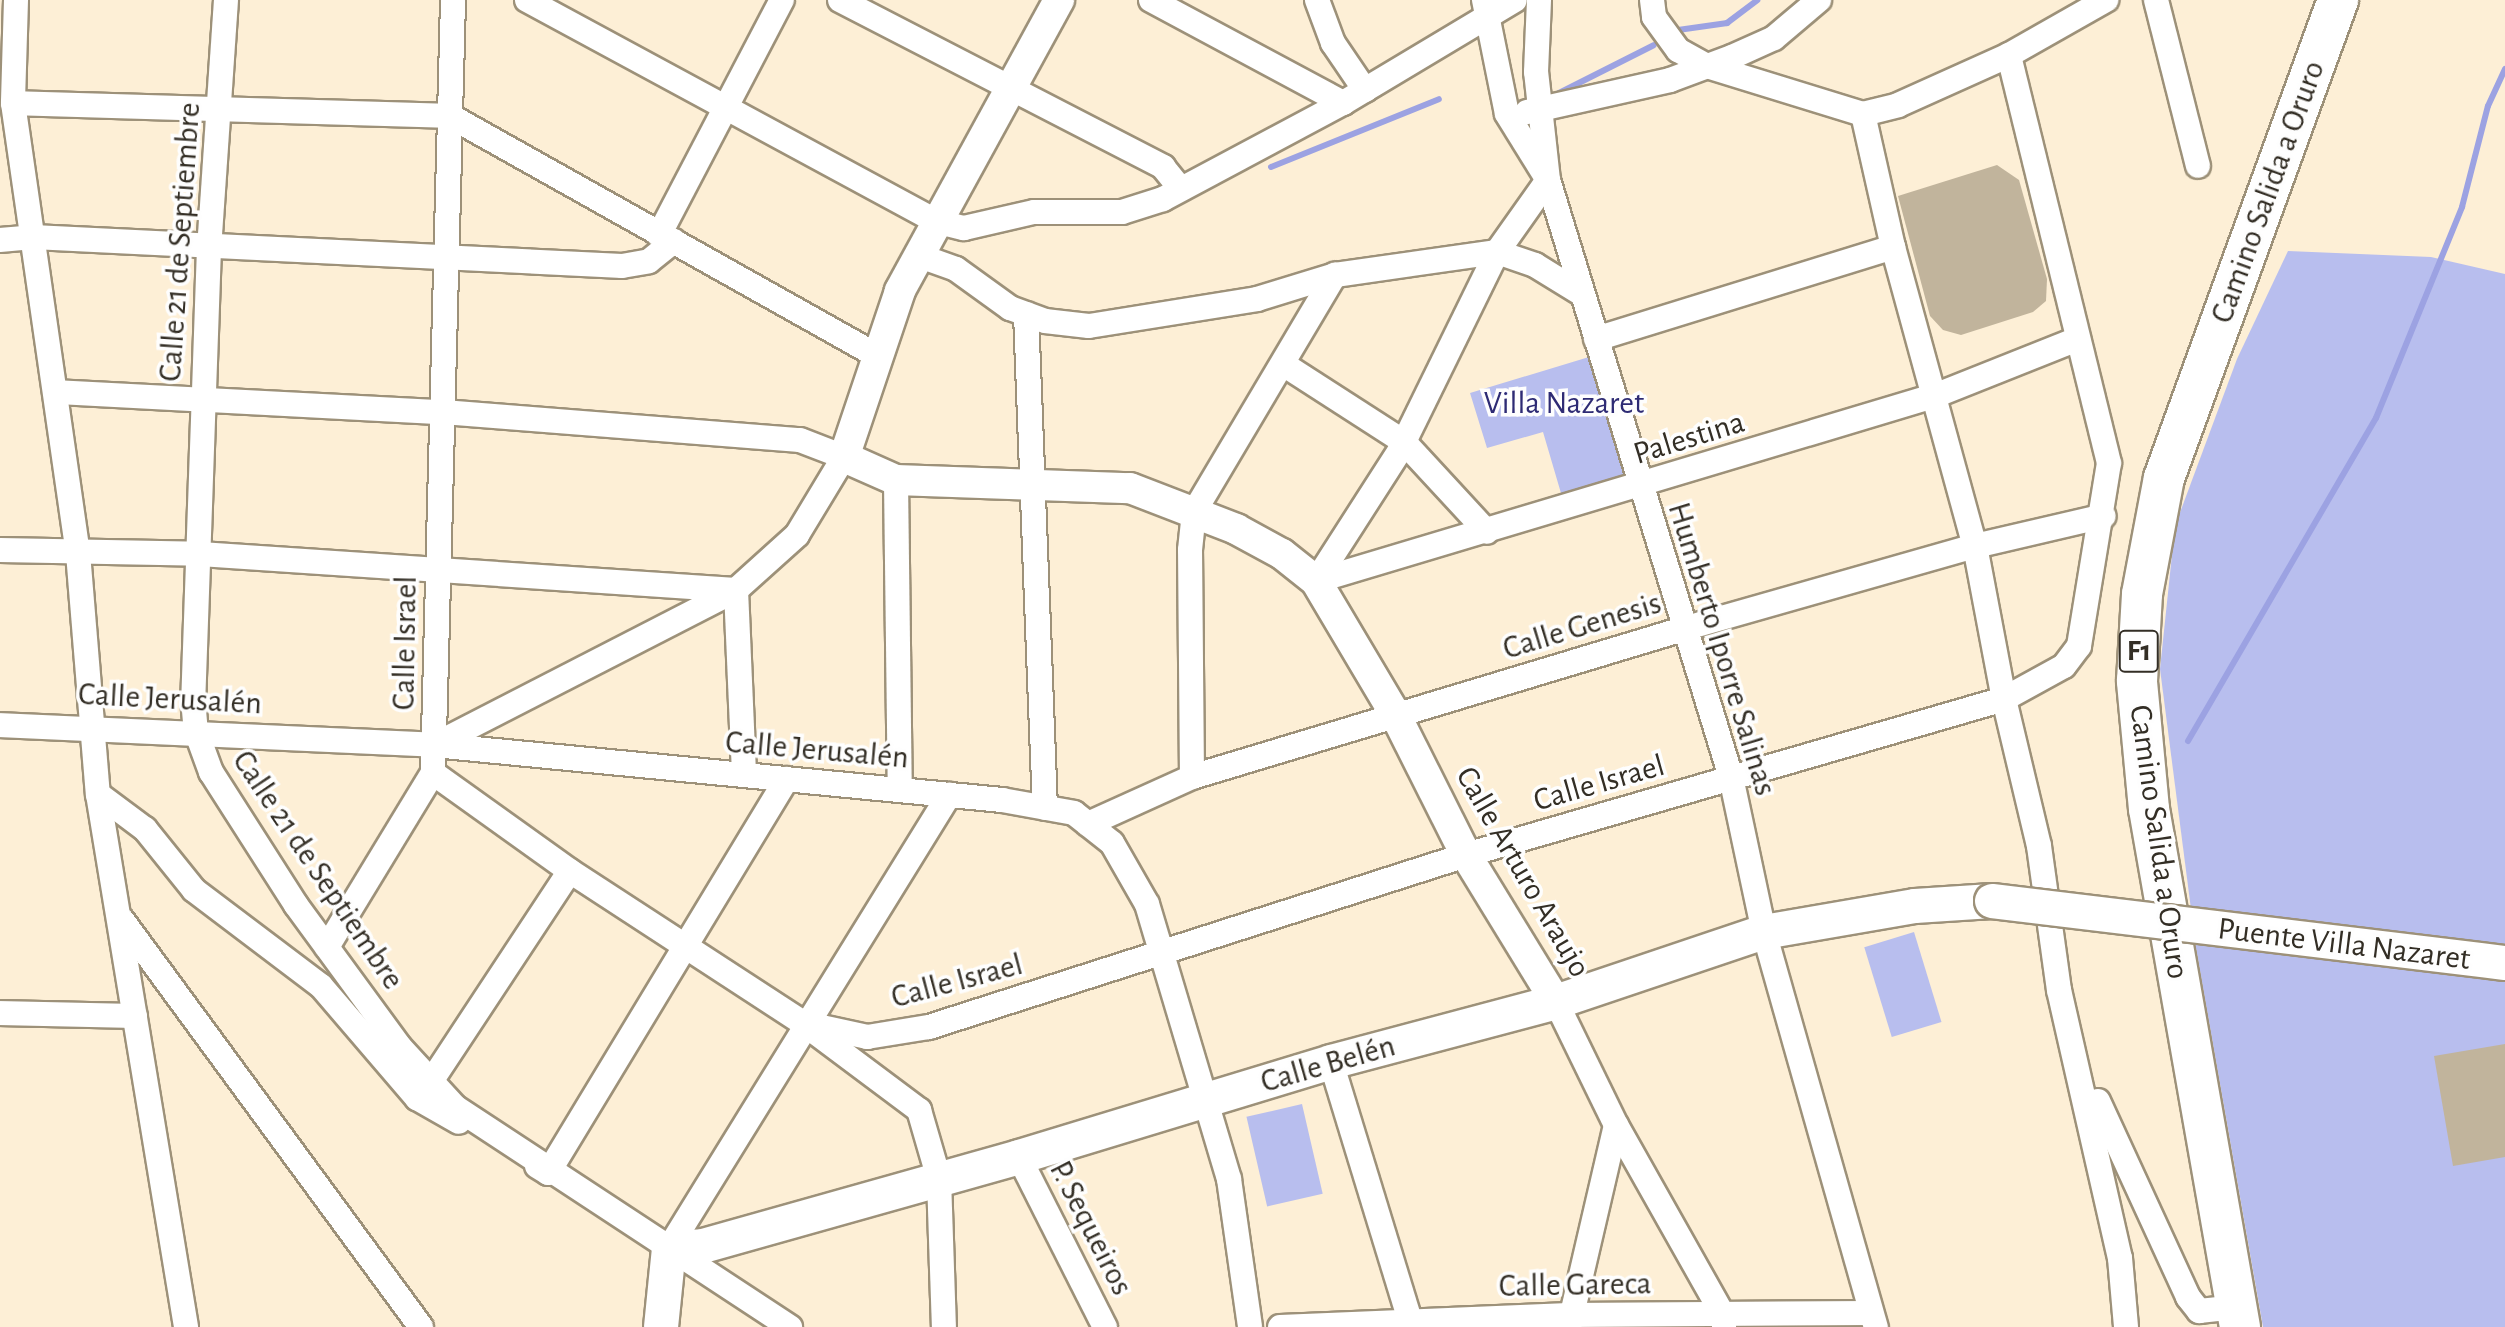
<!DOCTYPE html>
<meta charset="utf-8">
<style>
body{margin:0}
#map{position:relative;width:2505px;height:1327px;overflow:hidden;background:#fdefd6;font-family:"Alegreya Sans",sans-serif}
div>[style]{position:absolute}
.green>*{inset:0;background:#b8beee;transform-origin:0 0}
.stream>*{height:6px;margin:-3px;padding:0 3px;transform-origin:3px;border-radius:3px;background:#9ca2e2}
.building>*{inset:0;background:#c1b49c}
.roads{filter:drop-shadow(2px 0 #9d9179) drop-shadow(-2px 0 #9d9179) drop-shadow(0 2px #9d9179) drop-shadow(0 -2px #9d9179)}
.minor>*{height:24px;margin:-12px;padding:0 12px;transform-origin:12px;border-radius:12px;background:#fff}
.tertiary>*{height:30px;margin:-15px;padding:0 15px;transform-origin:15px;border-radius:15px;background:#fff}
.secondary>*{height:34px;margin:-17px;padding:0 17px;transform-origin:17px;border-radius:17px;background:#fff}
.trunk>*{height:40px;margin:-20px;padding:0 20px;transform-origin:20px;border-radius:20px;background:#fff}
.bridges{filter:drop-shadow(2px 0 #9d9179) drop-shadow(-2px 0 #9d9179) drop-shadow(0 2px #9d9179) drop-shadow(0 -2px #9d9179)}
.secondary-bridge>*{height:34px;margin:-17px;padding:0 17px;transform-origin:17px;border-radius:17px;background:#fff}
span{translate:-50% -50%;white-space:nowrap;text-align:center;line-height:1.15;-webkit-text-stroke:7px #fefefe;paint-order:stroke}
.shield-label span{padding:2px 6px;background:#fefefe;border:2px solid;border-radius:6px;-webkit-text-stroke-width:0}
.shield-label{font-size:30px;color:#332e25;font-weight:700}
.street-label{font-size:32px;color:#332e25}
.park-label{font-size:32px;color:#2e2b74}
</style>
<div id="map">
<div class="green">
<div style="clip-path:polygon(2288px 251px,2431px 257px,2505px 274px,2505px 1327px,2263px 1327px,2196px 948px,2160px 669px,2175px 526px,2237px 359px)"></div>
<div style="clip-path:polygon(1589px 357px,1626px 481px,1563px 500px,1543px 432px,1487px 448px,1470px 393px)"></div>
<div style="left:1914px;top:932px;width:94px;height:52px;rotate:73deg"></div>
<div style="left:1302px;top:1104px;width:92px;height:57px;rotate:77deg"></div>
</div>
<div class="stream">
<div style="left:1671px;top:31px;width:57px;rotate:-8.1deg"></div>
<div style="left:1727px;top:23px;width:38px;rotate:-37deg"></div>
<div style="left:1559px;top:93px;width:106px;rotate:-26.8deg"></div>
<div style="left:1271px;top:167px;width:181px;rotate:-22deg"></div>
<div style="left:2188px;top:741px;width:374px;rotate:-59.8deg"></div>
<div style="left:2376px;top:418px;width:228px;rotate:-67.8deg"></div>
<div style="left:2462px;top:207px;width:104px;rotate:-75.6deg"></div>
<div style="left:2488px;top:106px;width:41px;rotate:-65.3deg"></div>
</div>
<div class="building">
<div style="clip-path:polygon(1997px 165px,2019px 180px,2047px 279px,2046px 301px,2033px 312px,1961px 335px,1943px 330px,1930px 316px,1898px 196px)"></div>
<div style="clip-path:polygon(2505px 1044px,2505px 1157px,2453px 1166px,2434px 1056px)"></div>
</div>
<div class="roads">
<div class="minor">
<div style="left:16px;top:0;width:103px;rotate:91.7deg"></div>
<div style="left:13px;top:103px;width:455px;rotate:81.8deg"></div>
<div style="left:78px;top:553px;width:242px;rotate:85.3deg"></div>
<div style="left:98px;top:794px;width:540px;rotate:80.62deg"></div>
<div style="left:226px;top:0;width:249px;rotate:93.9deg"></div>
<div style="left:209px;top:248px;width:451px;rotate:92deg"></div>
<div style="left:193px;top:699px;width:32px;rotate:85deg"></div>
<div style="left:196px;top:731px;width:44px;rotate:69.9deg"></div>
<div style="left:211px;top:772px;width:158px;rotate:57.4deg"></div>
<div style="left:296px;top:905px;width:176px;rotate:53.8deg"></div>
<div style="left:400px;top:1047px;width:81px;rotate:47.5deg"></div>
<div style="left:455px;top:1107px;width:401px;rotate:33.3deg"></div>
<div style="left:453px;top:0;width:773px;rotate:91.48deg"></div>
<div style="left:433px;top:773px;width:168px;rotate:35.6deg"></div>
<div style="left:570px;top:871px;width:278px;rotate:33.1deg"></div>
<div style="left:803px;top:1023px;width:66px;rotate:12.3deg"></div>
<div style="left:867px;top:1037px;width:63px;rotate:-9.2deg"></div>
<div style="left:929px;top:1027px;width:564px;rotate:-17.76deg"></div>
<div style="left:1466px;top:855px;width:560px;rotate:-16.17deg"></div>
<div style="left:2004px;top:699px;width:68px;rotate:-28.8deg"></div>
<div style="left:2064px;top:666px;width:25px;rotate:-53deg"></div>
<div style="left:2079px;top:646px;width:185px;rotate:-80.7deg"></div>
<div style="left:2109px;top:463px;width:420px;rotate:-103.8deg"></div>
<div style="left:527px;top:0;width:464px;rotate:28.4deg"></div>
<div style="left:935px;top:221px;width:30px;rotate:14deg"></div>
<div style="left:964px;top:228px;width:72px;rotate:-12.9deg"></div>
<div style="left:1034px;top:212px;width:88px"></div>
<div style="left:1122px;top:212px;width:43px;rotate:-17.6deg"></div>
<div style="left:1163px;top:199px;width:204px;rotate:-28.1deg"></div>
<div style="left:1343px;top:103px;width:200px;rotate:-30.9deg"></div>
<div style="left:840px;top:0;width:364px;rotate:27.3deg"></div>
<div style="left:1163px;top:167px;width:28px;rotate:51deg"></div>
<div style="left:1151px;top:0;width:218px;rotate:28.2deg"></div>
<div style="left:1317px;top:0;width:46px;rotate:69.6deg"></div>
<div style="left:1333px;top:43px;width:57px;rotate:55.8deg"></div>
<div style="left:1484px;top:0;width:116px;rotate:78.6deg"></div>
<div style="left:1507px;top:114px;width:78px;rotate:58.2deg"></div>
<div style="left:1548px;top:180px;width:624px;rotate:72.96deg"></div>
<div style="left:1731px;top:777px;width:158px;rotate:78deg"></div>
<div style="left:1764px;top:932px;width:411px;rotate:74.2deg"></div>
<div style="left:1652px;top:0;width:17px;rotate:83deg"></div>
<div style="left:1654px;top:17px;width:41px;rotate:54deg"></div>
<div style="left:1678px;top:50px;width:33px;rotate:29deg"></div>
<div style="left:1707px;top:66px;width:163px;rotate:17.1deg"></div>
<div style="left:1863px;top:114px;width:36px;rotate:-14deg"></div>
<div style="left:1898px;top:105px;width:122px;rotate:-24.2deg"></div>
<div style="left:2009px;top:55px;width:112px;rotate:-29.6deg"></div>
<div style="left:2156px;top:0;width:171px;rotate:75.8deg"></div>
<div style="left:13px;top:103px;width:437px;rotate:1.7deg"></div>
<div style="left:450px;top:116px;width:490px;rotate:29.3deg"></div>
<div style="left:1527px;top:112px;width:147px;rotate:-12.6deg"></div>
<div style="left:1670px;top:80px;width:66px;rotate:-20.4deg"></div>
<div style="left:1732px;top:57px;width:46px;rotate:-24.3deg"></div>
<div style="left:1774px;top:38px;width:59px;rotate:-40.2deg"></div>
<div style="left:1863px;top:114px;width:136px;rotate:77.3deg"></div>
<div style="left:1893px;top:247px;width:310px;rotate:74.7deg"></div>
<div style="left:1975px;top:546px;width:156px;rotate:79.3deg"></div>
<div style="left:2004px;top:699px;width:151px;rotate:76.6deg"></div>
<div style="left:2039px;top:846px;width:145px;rotate:82.1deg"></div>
<div style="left:2059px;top:990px;width:275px;rotate:77.2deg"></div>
<div style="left:2120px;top:1258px;width:69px;rotate:85deg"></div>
<div style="left:659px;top:235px;width:265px;rotate:-62.4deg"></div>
<div style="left:0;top:240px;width:33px;rotate:-5deg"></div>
<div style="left:33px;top:237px;width:590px;rotate:2.82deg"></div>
<div style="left:622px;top:266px;width:27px;rotate:-10deg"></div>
<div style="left:649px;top:261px;width:32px;rotate:-39deg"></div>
<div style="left:917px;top:255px;width:41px;rotate:19.7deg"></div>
<div style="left:956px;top:269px;width:67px;rotate:35.8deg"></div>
<div style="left:1010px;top:308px;width:37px;rotate:20deg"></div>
<div style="left:1045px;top:321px;width:44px;rotate:6.5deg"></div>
<div style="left:1089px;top:326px;width:170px;rotate:-9.1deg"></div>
<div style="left:1257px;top:299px;width:82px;rotate:-17.1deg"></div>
<div style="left:1335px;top:275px;width:164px;rotate:-8.1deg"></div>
<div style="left:1497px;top:252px;width:40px;rotate:18.9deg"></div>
<div style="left:1535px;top:265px;width:55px;rotate:31.7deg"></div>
<div style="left:1026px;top:314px;width:494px;rotate:87.8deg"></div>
<div style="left:1596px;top:339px;width:311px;rotate:-17.2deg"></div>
<div style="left:1283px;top:364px;width:144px;rotate:32.8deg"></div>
<div style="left:1404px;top:442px;width:122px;rotate:47.3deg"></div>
<div style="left:56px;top:392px;width:388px;rotate:3deg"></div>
<div style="left:443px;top:412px;width:358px;rotate:4.5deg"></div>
<div style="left:800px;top:440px;width:47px;rotate:21.1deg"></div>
<div style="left:844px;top:457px;width:91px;rotate:121.1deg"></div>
<div style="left:797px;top:535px;width:82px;rotate:138deg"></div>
<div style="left:736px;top:590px;width:339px;rotate:152.8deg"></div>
<div style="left:896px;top:480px;width:310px;rotate:89.3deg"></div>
<div style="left:0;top:550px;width:200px;rotate:1.1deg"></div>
<div style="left:200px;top:554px;width:537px;rotate:3.84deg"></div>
<div style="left:736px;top:590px;width:185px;rotate:87.5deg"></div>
<div style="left:1316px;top:581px;width:648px;rotate:-16.67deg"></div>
<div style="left:1937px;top:395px;width:149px;rotate:-21.7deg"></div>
<div style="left:1316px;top:581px;width:156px;rotate:-57.3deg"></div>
<div style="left:1400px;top:450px;width:220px;rotate:-63.9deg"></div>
<div style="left:1497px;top:252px;width:88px;rotate:-54.7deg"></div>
<div style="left:1548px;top:180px;width:109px;rotate:-96.3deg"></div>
<div style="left:1536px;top:72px;width:72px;rotate:-87.6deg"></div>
<div style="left:0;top:725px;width:434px;rotate:2.6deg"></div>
<div style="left:434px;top:745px;width:571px;rotate:5.53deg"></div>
<div style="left:1002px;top:800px;width:73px;rotate:10.2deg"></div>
<div style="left:1074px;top:813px;width:48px;rotate:38.3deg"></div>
<div style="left:1112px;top:843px;width:70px;rotate:60.2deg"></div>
<div style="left:1147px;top:904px;width:287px;rotate:73.4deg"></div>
<div style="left:1229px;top:1179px;width:149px;rotate:81.9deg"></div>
<div style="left:1192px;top:777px;width:227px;rotate:-90.5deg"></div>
<div style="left:1190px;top:550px;width:38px;rotate:-84deg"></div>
<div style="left:1194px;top:512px;width:276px;rotate:-59.3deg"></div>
<div style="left:98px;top:794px;width:59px;rotate:36.7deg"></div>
<div style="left:145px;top:829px;width:78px;rotate:51.2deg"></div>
<div style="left:194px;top:890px;width:159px;rotate:37.1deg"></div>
<div style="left:321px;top:986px;width:148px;rotate:49.4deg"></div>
<div style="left:417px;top:1098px;width:48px;rotate:29.7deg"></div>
<div style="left:1088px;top:824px;width:114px;rotate:-24.3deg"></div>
<div style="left:1192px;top:777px;width:513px;rotate:-16.77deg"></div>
<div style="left:1683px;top:629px;width:304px;rotate:-15.9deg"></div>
<div style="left:1975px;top:546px;width:132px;rotate:-13.1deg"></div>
<div style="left:122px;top:920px;width:505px;rotate:53.7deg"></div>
<div style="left:327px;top:947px;width:204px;rotate:-58.7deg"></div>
<div style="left:1556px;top:1002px;width:137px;rotate:64deg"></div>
<div style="left:1616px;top:1125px;width:218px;rotate:60.6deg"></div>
<div style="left:1723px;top:1315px;width:12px;rotate:85deg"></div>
<div style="left:0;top:1013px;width:135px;rotate:1.3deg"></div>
<div style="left:808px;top:1027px;width:139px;rotate:36.8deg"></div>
<div style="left:919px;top:1110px;width:72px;rotate:73.8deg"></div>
<div style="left:939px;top:1179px;width:148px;rotate:88.1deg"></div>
<div style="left:1331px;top:1062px;width:277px;rotate:73deg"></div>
<div style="left:432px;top:1080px;width:250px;rotate:-56.6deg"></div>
<div style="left:2098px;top:1101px;width:216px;rotate:65.3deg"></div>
<div style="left:2188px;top:1297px;width:18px;rotate:52deg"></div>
<div style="left:2199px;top:1311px;width:37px;rotate:-6deg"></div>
<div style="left:1019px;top:1157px;width:191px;rotate:63.2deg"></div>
<div style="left:537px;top:1166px;width:13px;rotate:32deg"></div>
<div style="left:548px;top:1173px;width:461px;rotate:-58.8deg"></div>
<div style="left:669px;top:1248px;width:533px;rotate:-58.28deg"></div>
<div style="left:1280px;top:1327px;width:289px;rotate:-2.4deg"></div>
<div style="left:1569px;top:1315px;width:302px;rotate:-0.4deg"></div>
<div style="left:1569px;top:1327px;width:207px;rotate:-76.9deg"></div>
</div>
<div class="tertiary">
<div style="left:1059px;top:0;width:332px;rotate:118.7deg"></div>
<div style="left:900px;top:291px;width:175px;rotate:108.6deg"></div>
<div style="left:844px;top:457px;width:57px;rotate:23.9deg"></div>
<div style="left:896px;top:480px;width:234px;rotate:2deg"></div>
<div style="left:1130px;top:488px;width:114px;rotate:21.1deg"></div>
<div style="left:1236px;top:529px;width:52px;rotate:28.5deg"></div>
<div style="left:1282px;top:554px;width:43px;rotate:38.5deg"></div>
<div style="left:1316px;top:581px;width:157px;rotate:59.3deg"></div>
<div style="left:1396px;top:716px;width:156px;rotate:63.3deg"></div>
<div style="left:1466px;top:855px;width:172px;rotate:58.5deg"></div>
</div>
<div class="secondary">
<div style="left:661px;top:1327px;width:79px;rotate:-84.2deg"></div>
<div style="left:669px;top:1248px;width:34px;rotate:-3deg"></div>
<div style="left:703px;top:1246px;width:328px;rotate:-15.7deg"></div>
<div style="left:1019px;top:1157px;width:326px;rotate:-16.9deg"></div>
<div style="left:1331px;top:1062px;width:233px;rotate:-14.9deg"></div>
<div style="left:1556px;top:1002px;width:219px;rotate:-18.6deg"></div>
<div style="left:1764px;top:932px;width:153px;rotate:-9.8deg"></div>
<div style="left:1915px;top:906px;width:77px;rotate:-3.7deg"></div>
</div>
<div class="trunk">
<div style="left:2240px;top:1327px;width:526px;rotate:-99.96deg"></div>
<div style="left:2149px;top:809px;width:129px;rotate:-95.4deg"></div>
<div style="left:2137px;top:681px;width:87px;rotate:-86.7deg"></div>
<div style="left:2142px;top:594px;width:118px;rotate:-79.3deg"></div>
<div style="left:2164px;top:478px;width:509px;rotate:-70deg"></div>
</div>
</div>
<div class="bridges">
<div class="secondary-bridge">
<div style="left:1992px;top:901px;width:517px;rotate:6.89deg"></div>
</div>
</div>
<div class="shield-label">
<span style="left:2139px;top:651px">F1</span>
</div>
<div class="street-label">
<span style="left:2268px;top:192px;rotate:-70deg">Camino Salida a Oruro</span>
<span style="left:180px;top:242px;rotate:-86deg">Calle 21 de Septiembre</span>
<span style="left:1689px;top:438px;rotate:-17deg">Palestina</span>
<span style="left:1582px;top:626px;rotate:-17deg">Calle Genesis</span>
<span style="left:405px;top:643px;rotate:-89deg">Calle Israel</span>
<span style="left:1722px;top:649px;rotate:73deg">Humberto Iporre Salinas</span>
<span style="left:170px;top:699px;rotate:3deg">Calle Jerusalén</span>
<span style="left:817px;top:750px;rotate:5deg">Calle Jerusalén</span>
<span style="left:1599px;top:783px;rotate:-16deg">Calle Israel</span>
<span style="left:2159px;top:842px;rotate:82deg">Camino Salida a Oruro</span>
<span style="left:318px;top:870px;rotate:56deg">Calle 21 de Septiembre</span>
<span style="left:1523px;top:872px;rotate:60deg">Calle Arturo Araujo</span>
<span style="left:2344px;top:944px;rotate:7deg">Puente Villa Nazaret</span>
<span style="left:957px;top:981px;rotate:-15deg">Calle Israel</span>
<span style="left:1328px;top:1064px;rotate:-16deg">Calle Belén</span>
<span style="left:1091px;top:1228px;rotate:63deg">P. Sequeiros</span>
<span style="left:1575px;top:1285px;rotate:-1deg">Calle Gareca</span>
</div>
<div class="park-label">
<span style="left:1564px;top:403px">Villa Nazaret</span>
</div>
</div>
